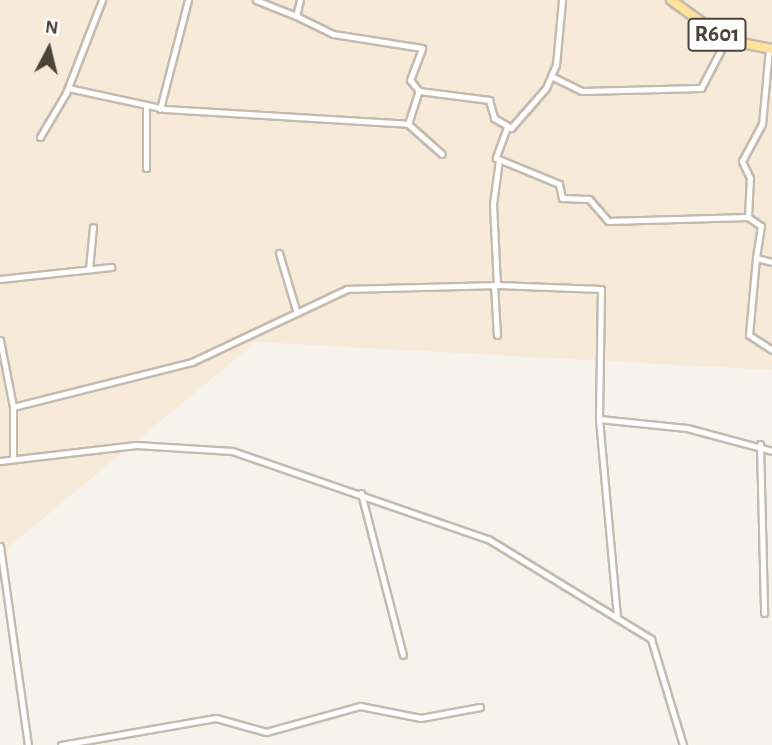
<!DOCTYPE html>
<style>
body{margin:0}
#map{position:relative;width:772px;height:745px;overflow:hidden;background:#f6f3ec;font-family:"Alegreya Sans",sans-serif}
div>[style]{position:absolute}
.commercial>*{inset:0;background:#f7ead8}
.roads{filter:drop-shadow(2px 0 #c2bbae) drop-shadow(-2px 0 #c2bbae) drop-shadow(0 2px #c2bbae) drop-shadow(0 -2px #c2bbae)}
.street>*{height:5px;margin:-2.5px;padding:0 2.5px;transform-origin:2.5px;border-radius:2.5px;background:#fff}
.primary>*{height:8px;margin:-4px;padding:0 4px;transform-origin:4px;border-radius:4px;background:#ffe39c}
span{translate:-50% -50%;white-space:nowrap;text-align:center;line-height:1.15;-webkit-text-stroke:6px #fff;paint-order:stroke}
.shield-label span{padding:2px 5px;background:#fff;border:2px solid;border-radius:5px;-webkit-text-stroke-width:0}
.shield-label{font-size:23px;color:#4b4439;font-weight:700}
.north{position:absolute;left:14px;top:14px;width:70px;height:70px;-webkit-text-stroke:5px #fff;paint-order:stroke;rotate:7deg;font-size:19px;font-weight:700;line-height:28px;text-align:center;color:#4b4439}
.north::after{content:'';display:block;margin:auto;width:24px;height:32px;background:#4b4439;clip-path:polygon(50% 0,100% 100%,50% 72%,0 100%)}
</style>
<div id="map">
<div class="commercial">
<div style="clip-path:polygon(0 0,772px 0,772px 370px,256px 342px,0 554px)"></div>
</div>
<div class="roads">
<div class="street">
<div style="left:256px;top:0;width:43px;rotate:21.8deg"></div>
<div style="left:769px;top:49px;width:75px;rotate:95.3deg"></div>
<div style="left:762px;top:124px;width:42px;rotate:118.4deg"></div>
<div style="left:742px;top:161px;width:19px;rotate:65deg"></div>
<div style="left:750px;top:178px;width:39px;rotate:93deg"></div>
<div style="left:748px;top:217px;width:16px;rotate:35deg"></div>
<div style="left:761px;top:226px;width:32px;rotate:99deg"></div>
<div style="left:756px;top:258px;width:16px;rotate:14deg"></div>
<div style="left:551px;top:76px;width:34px;rotate:26deg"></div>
<div style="left:582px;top:91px;width:119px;rotate:-1.4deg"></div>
<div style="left:701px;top:88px;width:54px;rotate:-62.5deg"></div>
<div style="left:68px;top:88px;width:99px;rotate:12.2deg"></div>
<div style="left:165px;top:109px;width:243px;rotate:3.5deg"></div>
<div style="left:408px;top:124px;width:35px;rotate:-72deg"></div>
<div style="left:419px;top:91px;width:14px;rotate:-129deg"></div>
<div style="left:410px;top:80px;width:34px;rotate:-69deg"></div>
<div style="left:422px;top:48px;width:90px;rotate:-171.1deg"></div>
<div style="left:333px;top:34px;width:41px;rotate:-154.1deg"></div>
<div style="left:296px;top:16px;width:16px;rotate:-76deg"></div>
<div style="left:419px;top:91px;width:71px;rotate:7.3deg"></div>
<div style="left:489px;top:100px;width:19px;rotate:74deg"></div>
<div style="left:494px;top:118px;width:20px;rotate:30deg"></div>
<div style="left:511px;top:128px;width:53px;rotate:-48.8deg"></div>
<div style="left:546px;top:88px;width:25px;rotate:-67deg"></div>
<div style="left:556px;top:65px;width:65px;rotate:-84.7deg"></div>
<div style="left:146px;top:107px;width:61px;rotate:90deg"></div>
<div style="left:160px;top:109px;width:113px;rotate:-75.6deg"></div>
<div style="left:408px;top:124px;width:45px;rotate:41.4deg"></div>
<div style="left:507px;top:127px;width:33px;rotate:110deg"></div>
<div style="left:496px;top:158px;width:68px;rotate:22.4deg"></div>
<div style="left:559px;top:184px;width:14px;rotate:78deg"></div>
<div style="left:562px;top:198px;width:27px;rotate:2deg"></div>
<div style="left:589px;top:199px;width:29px;rotate:49deg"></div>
<div style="left:608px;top:221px;width:140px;rotate:-1.6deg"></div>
<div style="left:40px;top:137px;width:51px;rotate:-59.4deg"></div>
<div style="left:66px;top:93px;width:100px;rotate:-68.8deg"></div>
<div style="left:499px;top:160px;width:44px;rotate:97.8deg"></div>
<div style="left:493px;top:204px;width:81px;rotate:87.2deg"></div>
<div style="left:497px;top:285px;width:104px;rotate:2.2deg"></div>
<div style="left:601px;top:289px;width:130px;rotate:90.9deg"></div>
<div style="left:599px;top:419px;width:200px;rotate:84.8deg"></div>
<div style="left:279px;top:253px;width:59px;rotate:73.4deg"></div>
<div style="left:756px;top:258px;width:77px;rotate:95.2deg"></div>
<div style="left:749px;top:335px;width:27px;rotate:33deg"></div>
<div style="left:89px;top:269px;width:42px;rotate:-84.6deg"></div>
<div style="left:0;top:279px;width:112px;rotate:-6.2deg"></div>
<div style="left:494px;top:285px;width:50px;rotate:86.6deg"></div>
<div style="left:0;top:340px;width:68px;rotate:79deg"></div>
<div style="left:13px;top:407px;width:51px;rotate:90deg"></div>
<div style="left:13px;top:407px;width:185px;rotate:-14.1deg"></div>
<div style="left:192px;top:362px;width:171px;rotate:-25.2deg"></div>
<div style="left:347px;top:289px;width:150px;rotate:-1.5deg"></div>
<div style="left:599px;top:419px;width:88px;rotate:5.8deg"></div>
<div style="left:687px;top:428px;width:88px;rotate:15.1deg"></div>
<div style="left:760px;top:444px;width:169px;rotate:88.6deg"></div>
<div style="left:0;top:461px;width:137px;rotate:-6.7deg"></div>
<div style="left:136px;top:445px;width:96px;rotate:3.6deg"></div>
<div style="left:232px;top:451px;width:271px;rotate:19deg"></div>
<div style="left:488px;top:539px;width:191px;rotate:31.5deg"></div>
<div style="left:651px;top:639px;width:111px;rotate:73.2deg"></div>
<div style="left:361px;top:493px;width:167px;rotate:75.5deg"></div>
<div style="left:0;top:546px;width:201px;rotate:82deg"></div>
<div style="left:61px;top:745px;width:157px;rotate:-9.9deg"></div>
<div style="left:216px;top:718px;width:52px;rotate:15.6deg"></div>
<div style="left:266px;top:732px;width:98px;rotate:-15.5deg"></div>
<div style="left:360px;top:706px;width:62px;rotate:11.1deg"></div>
<div style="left:421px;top:718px;width:60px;rotate:-10.6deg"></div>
</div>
<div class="primary">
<div style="left:671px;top:0;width:68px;rotate:36deg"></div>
<div style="left:726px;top:40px;width:47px;rotate:11.1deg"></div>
</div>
</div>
<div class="shield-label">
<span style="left:717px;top:35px">R601</span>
</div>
<div class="north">N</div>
</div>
